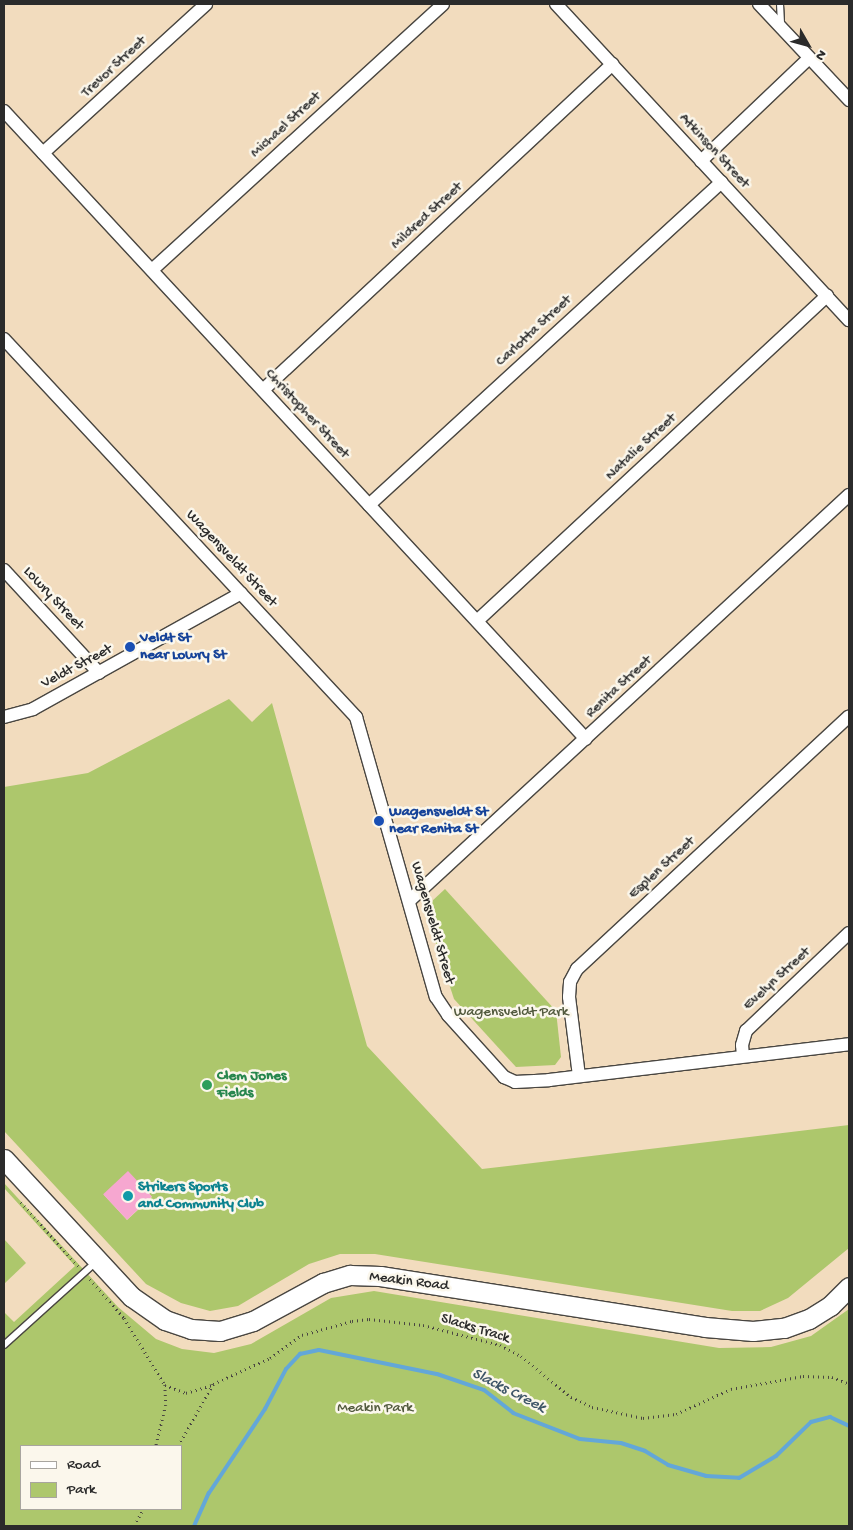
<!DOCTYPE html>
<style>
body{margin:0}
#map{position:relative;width:853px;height:1530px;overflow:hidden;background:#f2dcbe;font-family:"Gochi Hand",sans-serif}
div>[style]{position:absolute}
.green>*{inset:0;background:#adc76c}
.stream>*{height:4px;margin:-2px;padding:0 2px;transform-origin:2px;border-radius:2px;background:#63a7d8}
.building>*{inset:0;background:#f6a7d0;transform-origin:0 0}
.path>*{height:2.5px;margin-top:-1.25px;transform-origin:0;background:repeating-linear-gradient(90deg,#494641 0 1px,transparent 0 5px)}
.roads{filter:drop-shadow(1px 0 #494641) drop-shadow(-1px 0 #494641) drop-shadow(0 1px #494641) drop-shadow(0 -1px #494641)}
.lane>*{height:6px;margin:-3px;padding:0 3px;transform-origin:3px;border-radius:3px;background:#fff}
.street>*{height:12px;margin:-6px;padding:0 6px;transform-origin:6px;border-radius:6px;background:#fff}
.secondary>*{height:19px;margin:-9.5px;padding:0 9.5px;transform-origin:9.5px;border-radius:9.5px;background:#fff}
.dots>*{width:14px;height:14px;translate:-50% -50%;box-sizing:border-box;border:2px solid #fbf7ec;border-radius:50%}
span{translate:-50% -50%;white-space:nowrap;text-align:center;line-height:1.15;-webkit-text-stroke:5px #fbf7ec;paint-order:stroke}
.street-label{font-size:15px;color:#2b2b2b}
.transit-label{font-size:15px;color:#164399;font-weight:700}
.left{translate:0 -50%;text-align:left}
.park-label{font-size:15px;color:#525a3e}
.leisure-label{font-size:15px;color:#27864d;font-weight:700}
.culture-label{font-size:15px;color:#0d838f;font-weight:700}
.water-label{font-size:16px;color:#3f5668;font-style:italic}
.frame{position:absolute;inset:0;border:5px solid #2b2b2b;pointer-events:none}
.legend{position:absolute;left:20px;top:1445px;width:162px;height:65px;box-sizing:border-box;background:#fbf7ec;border:1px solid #a8a59f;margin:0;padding:6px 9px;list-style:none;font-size:15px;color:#2b2b2b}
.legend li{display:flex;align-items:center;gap:10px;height:25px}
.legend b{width:25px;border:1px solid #a8a59f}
.north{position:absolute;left:783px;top:20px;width:50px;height:50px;-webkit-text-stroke:4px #fbf7ec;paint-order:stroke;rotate:128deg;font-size:14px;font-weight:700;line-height:20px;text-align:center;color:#2b2b2b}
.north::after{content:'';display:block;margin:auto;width:18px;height:22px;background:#2b2b2b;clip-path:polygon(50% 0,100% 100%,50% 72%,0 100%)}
</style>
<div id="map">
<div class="green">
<div style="clip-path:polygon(evenodd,229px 699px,252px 722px,272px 703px,367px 1046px,482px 1169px,849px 1125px,849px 1248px,788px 1298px,760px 1311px,732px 1311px,375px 1254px,340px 1254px,309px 1264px,238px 1306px,210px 1311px,181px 1303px,146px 1284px,4px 1131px,4px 787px,88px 773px,229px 699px,128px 1172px,152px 1197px,127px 1220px,104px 1195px,128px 1172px)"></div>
<div style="clip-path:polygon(445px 889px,556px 1011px,561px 1057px,555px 1065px,516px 1067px,454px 999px,427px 916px,431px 902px)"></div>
<div style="clip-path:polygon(evenodd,4px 1183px,118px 1307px,156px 1339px,182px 1349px,214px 1353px,251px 1344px,331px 1298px,374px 1291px,719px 1348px,771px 1347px,811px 1336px,849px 1309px,849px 1526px,4px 1526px,4px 1312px,14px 1322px,75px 1266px,4px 1188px,4px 1183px,21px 1446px,181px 1446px,181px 1509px,21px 1509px,21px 1446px)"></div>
<div style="clip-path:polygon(4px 1239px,26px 1263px,4px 1284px)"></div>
</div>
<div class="stream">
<div style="left:194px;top:1526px;width:36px;rotate:-66deg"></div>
<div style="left:209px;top:1493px;width:101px;rotate:-56.3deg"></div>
<div style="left:265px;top:1409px;width:45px;rotate:-62.3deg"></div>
<div style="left:286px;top:1369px;width:21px;rotate:-47deg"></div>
<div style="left:300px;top:1354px;width:19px;rotate:-12deg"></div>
<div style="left:319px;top:1350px;width:120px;rotate:11.5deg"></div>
<div style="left:437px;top:1374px;width:50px;rotate:18.8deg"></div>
<div style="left:484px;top:1390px;width:37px;rotate:38deg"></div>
<div style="left:513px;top:1413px;width:72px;rotate:21.2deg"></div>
<div style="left:580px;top:1439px;width:41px;rotate:5.6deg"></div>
<div style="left:621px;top:1443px;width:25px;rotate:18deg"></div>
<div style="left:645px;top:1451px;width:27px;rotate:31deg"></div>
<div style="left:668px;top:1465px;width:40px;rotate:16deg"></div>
<div style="left:706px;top:1476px;width:33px;rotate:3deg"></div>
<div style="left:739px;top:1478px;width:43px;rotate:-30.7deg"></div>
<div style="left:776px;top:1456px;width:49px;rotate:-44.2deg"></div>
<div style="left:811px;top:1422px;width:20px;rotate:-15deg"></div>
<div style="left:830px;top:1417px;width:21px;rotate:25deg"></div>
</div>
<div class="building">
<div style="left:128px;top:1171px;width:35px;height:34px;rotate:47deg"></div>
</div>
<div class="path">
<div style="left:21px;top:1202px;width:87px;rotate:48.3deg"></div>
<div style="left:90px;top:1279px;width:52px;rotate:48.9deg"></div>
<div style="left:124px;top:1318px;width:79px;rotate:58.5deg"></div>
<div style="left:165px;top:1385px;width:20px;rotate:87deg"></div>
<div style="left:166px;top:1405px;width:42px;rotate:103.7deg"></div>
<div style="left:165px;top:1385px;width:22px;rotate:21deg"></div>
<div style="left:186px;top:1393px;width:27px;rotate:-17deg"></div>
<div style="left:178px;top:1446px;width:71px;rotate:-60.6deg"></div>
<div style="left:213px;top:1384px;width:63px;rotate:-24.5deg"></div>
<div style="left:270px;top:1358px;width:39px;rotate:-36deg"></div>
<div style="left:302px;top:1335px;width:52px;rotate:-15.6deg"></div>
<div style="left:352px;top:1321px;width:17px;rotate:-7deg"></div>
<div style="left:369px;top:1319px;width:54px;rotate:6.3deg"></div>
<div style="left:423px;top:1325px;width:80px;rotate:14.6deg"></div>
<div style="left:500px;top:1345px;width:24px;rotate:28deg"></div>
<div style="left:521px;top:1356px;width:65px;rotate:39.4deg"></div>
<div style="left:571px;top:1397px;width:23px;rotate:25deg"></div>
<div style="left:592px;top:1407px;width:52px;rotate:12.2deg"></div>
<div style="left:643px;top:1418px;width:33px;rotate:-7deg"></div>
<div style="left:676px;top:1414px;width:60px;rotate:-24.4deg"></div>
<div style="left:731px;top:1389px;width:73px;rotate:-10.2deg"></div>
<div style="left:803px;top:1376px;width:29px;rotate:2deg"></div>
<div style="left:832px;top:1377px;width:18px;rotate:22deg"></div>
<div style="left:134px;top:1526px;width:19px;rotate:-62deg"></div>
</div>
<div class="roads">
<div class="lane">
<div style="left:780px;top:4px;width:22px;rotate:87deg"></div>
<div style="left:4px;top:1345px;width:125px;rotate:-42.1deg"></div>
</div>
<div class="street">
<div style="left:556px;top:4px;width:431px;rotate:47.2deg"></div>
<div style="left:759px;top:4px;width:132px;rotate:46.8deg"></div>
<div style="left:4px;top:111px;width:856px;rotate:47.18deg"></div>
<div style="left:43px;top:153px;width:221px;rotate:-42.4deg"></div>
<div style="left:701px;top:161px;width:149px;rotate:-43.6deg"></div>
<div style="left:152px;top:270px;width:394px;rotate:-42.4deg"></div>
<div style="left:4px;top:339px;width:517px;rotate:47.04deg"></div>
<div style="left:356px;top:717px;width:291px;rotate:74.1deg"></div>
<div style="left:436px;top:997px;width:22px;rotate:56deg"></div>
<div style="left:448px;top:1015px;width:84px;rotate:47.9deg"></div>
<div style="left:504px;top:1077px;width:12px;rotate:24deg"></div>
<div style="left:515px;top:1082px;width:34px;rotate:-3deg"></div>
<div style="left:549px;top:1080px;width:302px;rotate:-6.8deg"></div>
<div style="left:263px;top:390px;width:478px;rotate:-43deg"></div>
<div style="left:369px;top:505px;width:478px;rotate:-42.5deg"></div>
<div style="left:4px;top:570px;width:140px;rotate:47.3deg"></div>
<div style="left:477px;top:621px;width:478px;rotate:-42.9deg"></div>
<div style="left:4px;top:717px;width:30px;rotate:-15deg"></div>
<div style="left:33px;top:709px;width:238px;rotate:-29.1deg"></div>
<div style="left:409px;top:901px;width:599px;rotate:-42.7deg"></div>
<div style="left:743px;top:1056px;width:11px;rotate:-95deg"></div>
<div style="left:742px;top:1045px;width:15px;rotate:-74deg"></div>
<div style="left:746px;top:1031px;width:142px;rotate:-43.6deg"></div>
<div style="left:579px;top:1076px;width:80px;rotate:-97.2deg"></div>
<div style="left:569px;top:997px;width:15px;rotate:-86deg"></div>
<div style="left:570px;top:982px;width:15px;rotate:-62deg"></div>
<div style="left:577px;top:969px;width:371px;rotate:-42.9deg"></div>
</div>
<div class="secondary">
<div style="left:4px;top:1159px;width:188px;rotate:47.2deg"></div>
<div style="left:132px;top:1297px;width:40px;rotate:34.9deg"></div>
<div style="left:165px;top:1320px;width:28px;rotate:19deg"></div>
<div style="left:191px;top:1329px;width:29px;rotate:4deg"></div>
<div style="left:220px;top:1331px;width:34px;rotate:-17deg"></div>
<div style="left:253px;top:1321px;width:80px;rotate:-28.5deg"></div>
<div style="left:323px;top:1283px;width:28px;rotate:-17deg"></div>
<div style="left:350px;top:1275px;width:30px;rotate:2deg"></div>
<div style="left:380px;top:1276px;width:329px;rotate:8.9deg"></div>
<div style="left:705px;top:1327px;width:48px;rotate:4.8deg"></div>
<div style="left:753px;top:1331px;width:31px;rotate:-6deg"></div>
<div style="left:784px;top:1328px;width:27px;rotate:-20deg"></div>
<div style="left:809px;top:1319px;width:25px;rotate:-32deg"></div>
<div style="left:830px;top:1306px;width:27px;rotate:-45deg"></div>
</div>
</div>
<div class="dots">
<div style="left:130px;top:647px;background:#1a4fb4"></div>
<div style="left:379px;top:821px;background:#1a4fb4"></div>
<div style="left:207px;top:1085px;background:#2e9e5b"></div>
<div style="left:128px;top:1196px;background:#0f9aa8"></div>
</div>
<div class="street-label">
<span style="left:114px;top:67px;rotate:-43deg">Trevor Street</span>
<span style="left:286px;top:125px;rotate:-43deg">Michael Street</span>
<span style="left:714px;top:151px;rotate:47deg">Atkinson Street</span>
<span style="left:427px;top:216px;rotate:-43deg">Mildred Street</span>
<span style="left:534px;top:331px;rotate:-43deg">Carlotta Street</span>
<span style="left:307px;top:414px;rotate:47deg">Christopher Street</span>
<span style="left:641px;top:447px;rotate:-43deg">Natalie Street</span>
<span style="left:231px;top:559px;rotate:47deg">Wagensveldt Street</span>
<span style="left:53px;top:599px;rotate:47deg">Lowry Street</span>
<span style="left:77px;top:667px;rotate:-28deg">Veldt Street</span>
<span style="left:619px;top:687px;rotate:-43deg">Renita Street</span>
<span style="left:662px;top:868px;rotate:-43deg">Esplen Street</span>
<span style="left:432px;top:923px;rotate:74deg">Wagensveldt Street</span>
<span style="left:777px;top:979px;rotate:-43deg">Evelyn Street</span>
<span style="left:409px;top:1282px;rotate:7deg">Meakin Road</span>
<span style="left:475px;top:1329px;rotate:17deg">Slacks Track</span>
</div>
<div class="transit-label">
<span class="left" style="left:140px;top:647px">Veldt St<br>near Lowry St</span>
<span class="left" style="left:389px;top:821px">Wagensveldt St<br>near Renita St</span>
</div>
<div class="park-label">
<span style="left:511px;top:1013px">Wagensveldt Park</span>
<span style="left:375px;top:1409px">Meakin Park</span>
</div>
<div class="leisure-label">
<span class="left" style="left:217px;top:1085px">Clem Jones<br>Fields</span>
</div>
<div class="culture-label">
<span class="left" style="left:138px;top:1196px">Strikers Sports<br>and Community Club</span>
</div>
<div class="water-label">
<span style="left:508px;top:1392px;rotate:27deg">Slacks Creek</span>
</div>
<div class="frame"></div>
<ul class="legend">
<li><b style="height:6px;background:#fff"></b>Road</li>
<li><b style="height:14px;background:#adc76c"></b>Park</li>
</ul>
<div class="north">N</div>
</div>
